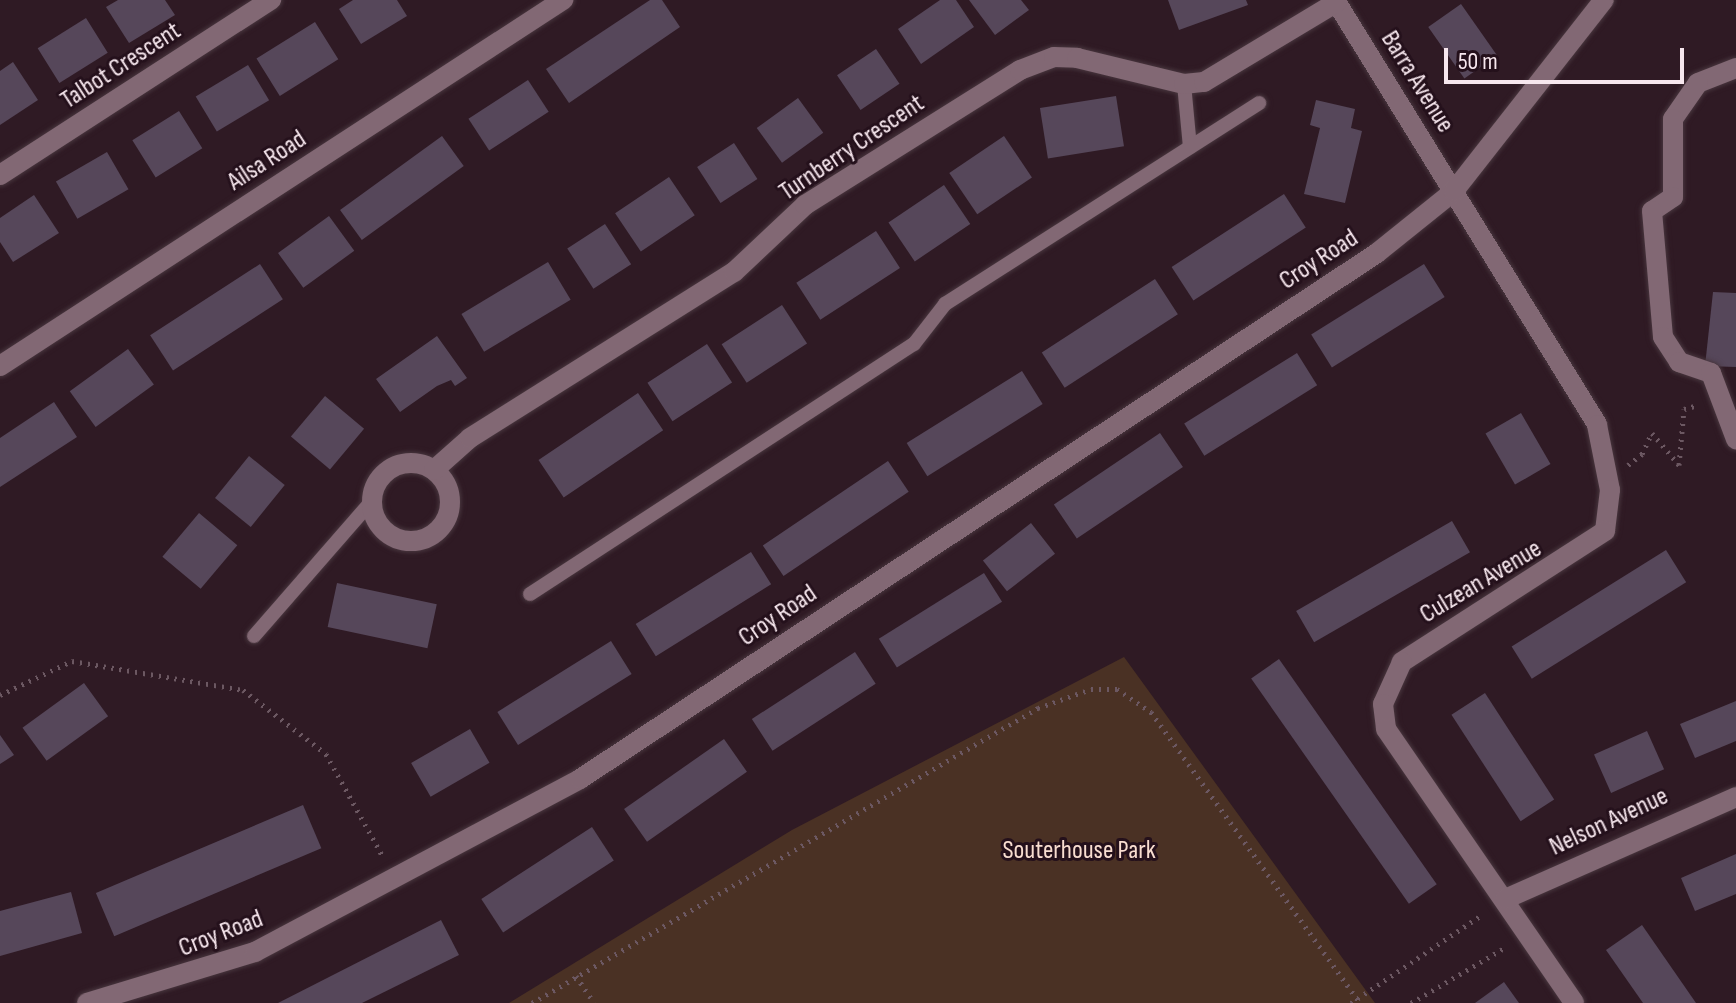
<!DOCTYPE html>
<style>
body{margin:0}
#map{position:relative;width:1736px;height:1003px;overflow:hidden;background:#2f1a24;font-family:"Sofia Sans Condensed",sans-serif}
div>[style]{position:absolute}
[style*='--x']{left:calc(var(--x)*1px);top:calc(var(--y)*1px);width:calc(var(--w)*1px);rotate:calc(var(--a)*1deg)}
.green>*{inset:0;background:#4a3124}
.building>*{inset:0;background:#56475a;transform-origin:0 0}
.path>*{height:5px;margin-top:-2.5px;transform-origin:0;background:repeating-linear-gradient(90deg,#6c5862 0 2px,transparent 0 8px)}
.roads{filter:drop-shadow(0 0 2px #48363e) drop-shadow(0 0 2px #48363e)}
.lane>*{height:14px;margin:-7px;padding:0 7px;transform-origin:7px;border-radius:7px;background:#826874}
.street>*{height:20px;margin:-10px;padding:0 10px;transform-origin:10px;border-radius:10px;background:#826874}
.street>.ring{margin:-10px;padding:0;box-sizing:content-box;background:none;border:20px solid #826874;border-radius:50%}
span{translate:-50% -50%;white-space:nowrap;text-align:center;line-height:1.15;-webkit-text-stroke:6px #24101b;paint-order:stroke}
.street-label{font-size:26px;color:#f7e7ee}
.park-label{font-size:26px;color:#f8ddd0}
.scale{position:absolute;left:1444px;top:48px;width:240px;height:36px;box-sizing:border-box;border:4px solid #f7e7ee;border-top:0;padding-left:10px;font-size:24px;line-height:28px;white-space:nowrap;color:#f7e7ee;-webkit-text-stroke:6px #24101b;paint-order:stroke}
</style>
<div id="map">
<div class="green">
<i style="clip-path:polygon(1124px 657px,1375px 1003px,509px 1003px,792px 830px)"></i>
</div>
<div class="building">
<i style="clip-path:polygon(118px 0,165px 0,175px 15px,129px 43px,106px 7px)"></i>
<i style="clip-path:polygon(353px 0,397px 0,407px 16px,361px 44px,339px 9px)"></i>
<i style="clip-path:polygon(650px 0,662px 0,680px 27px,569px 103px,546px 69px)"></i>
<i style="clip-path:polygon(940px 0,956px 0,974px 27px,921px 64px,898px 29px)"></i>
<i style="clip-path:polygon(969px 0,1021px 0,1029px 10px,995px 35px)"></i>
<i style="clip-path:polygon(1168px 0,1246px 0,1248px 5px,1179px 30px)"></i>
<i style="left:1461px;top:4px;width:63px;height:40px;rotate:55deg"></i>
<i style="left:86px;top:18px;width:41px;height:57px;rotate:58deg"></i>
<i style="left:315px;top:22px;width:44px;height:69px;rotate:58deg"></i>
<i style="left:876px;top:49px;width:42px;height:47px;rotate:56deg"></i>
<i style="clip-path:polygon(13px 62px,38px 100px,0 125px,0 71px)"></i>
<i style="left:248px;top:65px;width:41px;height:61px;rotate:59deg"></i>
<i style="left:528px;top:80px;width:38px;height:71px;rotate:57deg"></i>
<i style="left:1116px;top:96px;width:51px;height:77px;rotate:81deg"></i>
<i style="left:798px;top:98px;width:43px;height:51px;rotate:54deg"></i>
<i style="clip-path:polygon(1316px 100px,1355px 109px,1351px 128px,1362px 131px,1345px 203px,1304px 194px,1320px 128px,1310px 125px)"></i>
<i style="left:179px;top:111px;width:44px;height:55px;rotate:58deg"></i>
<i style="left:442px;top:136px;width:37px;height:126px;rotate:54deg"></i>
<i style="left:1004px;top:136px;width:50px;height:66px;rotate:56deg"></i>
<i style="left:734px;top:143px;width:43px;height:44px;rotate:57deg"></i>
<i style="left:107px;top:152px;width:43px;height:59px;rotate:60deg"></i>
<i style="left:669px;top:177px;width:46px;height:65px;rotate:56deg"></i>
<i style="left:944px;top:185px;width:47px;height:67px;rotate:56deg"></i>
<i style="left:1284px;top:194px;width:40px;height:134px;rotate:57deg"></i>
<i style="clip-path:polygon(34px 195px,59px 233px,13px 262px,0 242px,0 218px)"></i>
<i style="left:329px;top:216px;width:43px;height:63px;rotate:54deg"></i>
<i style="left:605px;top:224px;width:48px;height:45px;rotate:57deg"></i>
<i style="left:876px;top:231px;width:44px;height:95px;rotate:57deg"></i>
<i style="left:548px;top:262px;width:44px;height:101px;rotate:59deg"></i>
<i style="left:260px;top:264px;width:42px;height:131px;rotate:57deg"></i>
<i style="left:1424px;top:264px;width:39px;height:133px;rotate:58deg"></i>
<i style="left:1155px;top:279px;width:42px;height:135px;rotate:57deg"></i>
<i style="clip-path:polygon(1713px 292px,1736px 293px,1736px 367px,1705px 366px)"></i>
<i style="left:782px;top:305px;width:46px;height:72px;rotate:57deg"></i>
<i style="clip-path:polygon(437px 336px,467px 378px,455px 386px,451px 380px,437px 386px,400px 412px,376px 379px)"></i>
<i style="left:707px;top:344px;width:46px;height:71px;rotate:57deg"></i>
<i style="left:128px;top:349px;width:44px;height:72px;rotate:54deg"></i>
<i style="left:1297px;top:353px;width:38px;height:133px;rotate:58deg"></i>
<i style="left:1022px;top:371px;width:39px;height:136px;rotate:58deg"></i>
<i style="left:638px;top:393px;width:45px;height:120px;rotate:56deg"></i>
<i style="left:325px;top:396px;width:51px;height:53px;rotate:40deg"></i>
<i style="clip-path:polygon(54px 402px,77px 437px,0 487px,0 438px)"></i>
<i style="left:1521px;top:413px;width:59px;height:41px;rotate:60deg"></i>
<i style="left:1160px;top:433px;width:41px;height:128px;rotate:56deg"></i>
<i style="left:249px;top:456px;width:46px;height:54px;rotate:39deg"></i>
<i style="left:888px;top:461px;width:37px;height:151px;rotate:56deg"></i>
<i style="left:199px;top:513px;width:50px;height:57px;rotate:40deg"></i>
<i style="left:1452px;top:521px;width:36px;height:180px;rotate:60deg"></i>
<i style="left:1031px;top:523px;width:39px;height:61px;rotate:52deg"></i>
<i style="left:1666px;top:550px;width:38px;height:182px;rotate:58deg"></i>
<i style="left:751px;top:552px;width:38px;height:136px;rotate:58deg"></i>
<i style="left:984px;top:573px;width:34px;height:124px;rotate:58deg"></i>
<i style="left:337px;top:583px;width:102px;height:45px;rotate:12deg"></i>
<i style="left:611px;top:641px;width:39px;height:134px;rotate:58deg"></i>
<i style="left:855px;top:652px;width:38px;height:123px;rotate:57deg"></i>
<i style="left:1279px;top:659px;width:275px;height:34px;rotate:55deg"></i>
<i style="left:84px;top:683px;width:41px;height:76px;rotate:54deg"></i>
<i style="left:1485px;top:693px;width:127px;height:40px;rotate:57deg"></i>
<i style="clip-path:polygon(1736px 701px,1736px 741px,1695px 758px,1680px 724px)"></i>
<i style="left:470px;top:729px;width:39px;height:68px;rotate:60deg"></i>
<i style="left:1647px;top:731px;width:42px;height:58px;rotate:66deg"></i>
<i style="clip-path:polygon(0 735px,14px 755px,0 764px)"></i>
<i style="left:724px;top:739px;width:40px;height:122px;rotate:55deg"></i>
<i style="left:303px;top:805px;width:47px;height:225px;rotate:67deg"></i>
<i style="left:592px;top:827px;width:40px;height:132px;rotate:57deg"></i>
<i style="clip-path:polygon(1736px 854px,1736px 894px,1695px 911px,1681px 878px)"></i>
<i style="clip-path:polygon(71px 892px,82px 933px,0 956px,0 911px)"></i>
<i style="clip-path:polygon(441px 920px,459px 955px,362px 1003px,278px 1003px)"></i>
<i style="clip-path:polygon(1642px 925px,1696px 1003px,1643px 1003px,1606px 950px)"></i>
<i style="clip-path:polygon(1504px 982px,1519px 1003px,1475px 1003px)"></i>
</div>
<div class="path">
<i style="--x:1628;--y:465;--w:18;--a:-38"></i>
<i style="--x:1642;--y:454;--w:23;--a:-65"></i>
<i style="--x:1652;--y:433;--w:42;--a:49.8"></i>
<i style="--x:1679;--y:465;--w:56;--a:-84.9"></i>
<i style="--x:1684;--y:409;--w:15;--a:-16"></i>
<i style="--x:0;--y:695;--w:80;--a:-25.3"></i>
<i style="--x:72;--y:661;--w:173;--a:9.6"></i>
<i style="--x:243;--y:690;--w:105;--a:37.6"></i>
<i style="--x:326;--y:754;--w:118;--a:61"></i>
<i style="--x:576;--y:976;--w:32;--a:56"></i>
<i style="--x:532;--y:1003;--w:586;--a:-30.24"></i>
<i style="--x:1038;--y:708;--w:56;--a:-19.7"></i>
<i style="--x:1091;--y:689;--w:26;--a:0"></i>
<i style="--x:1117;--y:689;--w:41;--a:34.1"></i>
<i style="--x:1151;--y:712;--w:358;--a:54.3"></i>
<i style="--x:1351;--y:1003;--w:159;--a:-34"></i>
<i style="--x:1411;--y:1003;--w:110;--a:-30.5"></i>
</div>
<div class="roads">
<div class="lane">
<i style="--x:1184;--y:84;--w:63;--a:84.6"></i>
<i style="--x:530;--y:594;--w:458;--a:-33.1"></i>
<i style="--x:914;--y:344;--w:51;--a:-52.2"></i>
<i style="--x:945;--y:304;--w:373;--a:-32.6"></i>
<i style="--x:254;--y:636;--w:178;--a:-48.9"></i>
</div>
<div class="street">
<i style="--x:1335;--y:0;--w:499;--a:58.3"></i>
<i style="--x:1597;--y:425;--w:66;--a:78.7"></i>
<i style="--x:1610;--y:490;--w:41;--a:97"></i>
<i style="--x:1605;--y:531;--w:242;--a:147.2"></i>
<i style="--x:1402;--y:662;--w:46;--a:114.3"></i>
<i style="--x:1383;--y:704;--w:25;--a:83"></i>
<i style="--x:1386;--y:729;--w:332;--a:55.5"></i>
<i style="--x:1736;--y:68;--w:41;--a:158.5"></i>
<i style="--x:1698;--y:83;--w:44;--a:124.8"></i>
<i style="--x:1673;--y:119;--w:78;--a:90"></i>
<i style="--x:1673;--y:197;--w:25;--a:146"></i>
<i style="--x:1652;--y:211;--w:126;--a:85"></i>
<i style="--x:1663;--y:337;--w:30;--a:57"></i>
<i style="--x:1679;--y:362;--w:34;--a:19"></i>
<i style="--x:1711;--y:373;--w:71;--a:69.3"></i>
<i style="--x:0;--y:175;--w:323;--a:-32.9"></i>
<i style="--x:0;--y:366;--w:672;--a:-33.03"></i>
<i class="ring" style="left:372px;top:463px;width:58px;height:58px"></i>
<i style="--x:434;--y:470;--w:48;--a:-41.6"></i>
<i style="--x:470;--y:438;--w:312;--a:-32.2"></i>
<i style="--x:734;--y:272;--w:98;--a:-43.3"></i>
<i style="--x:805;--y:205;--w:254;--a:-32.1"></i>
<i style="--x:1020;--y:70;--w:36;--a:-21"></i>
<i style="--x:1054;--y:57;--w:23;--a:2"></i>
<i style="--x:1077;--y:58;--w:110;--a:13.7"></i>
<i style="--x:1184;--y:84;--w:20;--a:-6"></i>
<i style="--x:1204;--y:82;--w:155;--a:-31"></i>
<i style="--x:1505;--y:899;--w:253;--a:-23.8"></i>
<i style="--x:87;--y:1003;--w:176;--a:-16.9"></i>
<i style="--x:255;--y:952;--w:368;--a:-28"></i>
<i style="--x:580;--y:779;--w:955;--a:-33.42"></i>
<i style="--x:1377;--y:253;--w:99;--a:-38.8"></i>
<i style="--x:1454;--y:191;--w:243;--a:-51.9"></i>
</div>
</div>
<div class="street-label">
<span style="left:121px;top:66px;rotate:-33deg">Talbot Crescent</span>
<span style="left:1417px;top:82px;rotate:58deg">Barra Avenue</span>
<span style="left:852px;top:148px;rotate:-34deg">Turnberry Crescent</span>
<span style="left:267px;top:161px;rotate:-33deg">Ailsa Road</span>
<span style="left:1319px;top:260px;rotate:-33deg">Croy Road</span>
<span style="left:1481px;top:582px;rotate:-31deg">Culzean Avenue</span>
<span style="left:778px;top:616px;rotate:-34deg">Croy Road</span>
<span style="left:1609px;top:822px;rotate:-25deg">Nelson Avenue</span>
<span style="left:221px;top:934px;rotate:-21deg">Croy Road</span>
</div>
<div class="park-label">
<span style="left:1079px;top:851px">Souterhouse Park</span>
</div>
<div class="scale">50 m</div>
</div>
